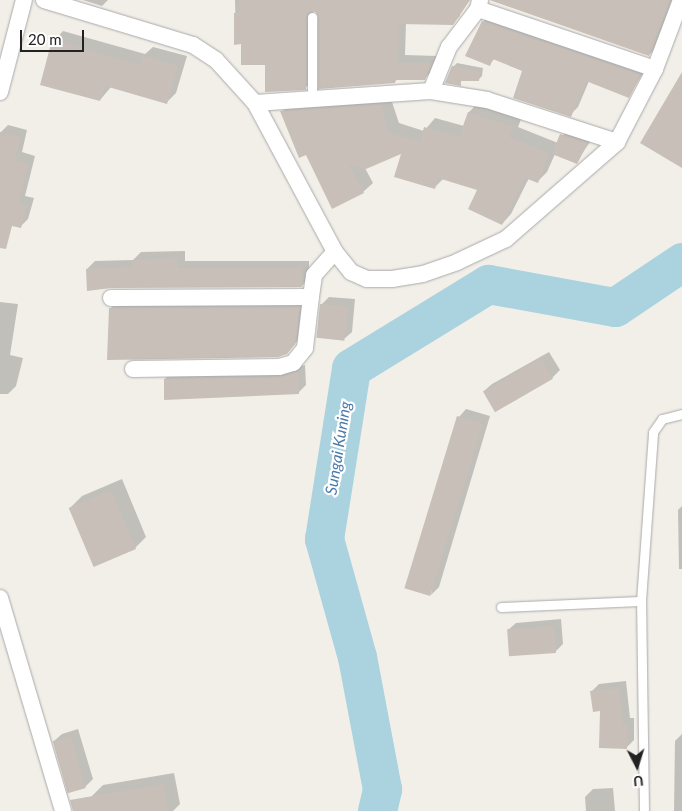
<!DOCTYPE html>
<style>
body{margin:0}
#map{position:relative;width:682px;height:811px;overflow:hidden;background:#f2efe9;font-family:Lato,sans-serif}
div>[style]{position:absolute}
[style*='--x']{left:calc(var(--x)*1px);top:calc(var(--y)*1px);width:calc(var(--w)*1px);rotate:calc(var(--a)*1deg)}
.shadow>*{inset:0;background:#0003}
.river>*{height:39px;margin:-19.5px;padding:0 19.5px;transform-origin:19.5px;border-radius:19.5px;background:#aad3df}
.building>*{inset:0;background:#c7bfb8;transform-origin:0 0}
.roads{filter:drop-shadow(0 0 1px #a9a9a9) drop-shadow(0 0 1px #a9a9a9)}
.service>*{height:9px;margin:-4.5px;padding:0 4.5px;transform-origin:4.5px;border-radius:4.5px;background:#fff}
.minor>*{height:16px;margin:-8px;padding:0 8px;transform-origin:8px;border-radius:8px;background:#fff}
span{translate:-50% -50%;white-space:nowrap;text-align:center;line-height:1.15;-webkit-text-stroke:4.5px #fff;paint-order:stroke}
.water-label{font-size:16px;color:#4a7aab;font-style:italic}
.north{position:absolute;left:612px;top:741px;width:50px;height:50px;-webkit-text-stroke:4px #fff;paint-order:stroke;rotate:175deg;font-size:14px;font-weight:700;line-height:20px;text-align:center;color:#222}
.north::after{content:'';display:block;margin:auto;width:18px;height:22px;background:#222;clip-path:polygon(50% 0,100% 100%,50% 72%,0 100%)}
.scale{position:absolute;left:20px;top:30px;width:64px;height:22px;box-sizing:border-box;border:2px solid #222;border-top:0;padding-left:6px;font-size:15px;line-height:18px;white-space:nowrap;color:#222;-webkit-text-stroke:4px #fff;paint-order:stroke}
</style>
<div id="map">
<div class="shadow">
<i style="clip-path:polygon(83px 0,108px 0,102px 6px)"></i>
<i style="clip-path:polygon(235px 0,460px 0,460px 16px,452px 24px,406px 23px,405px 55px,438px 56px,432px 71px,424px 79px,398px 78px,395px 82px,313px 10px,313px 81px,305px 88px,266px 64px,242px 43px,236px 43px)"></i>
<i style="clip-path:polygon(490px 0,675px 0,657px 47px,649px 55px)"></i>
<i style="clip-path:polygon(490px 14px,647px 67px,628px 97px,589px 81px,578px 107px,570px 115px,523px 70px,495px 58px,489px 65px,483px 22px)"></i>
<i style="clip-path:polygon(63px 31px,145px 54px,153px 47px,187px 56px,176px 93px,167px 102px,111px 87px,100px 100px,54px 41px)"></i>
<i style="clip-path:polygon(457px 63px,483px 68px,482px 76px,478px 80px,453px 67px)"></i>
<i style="clip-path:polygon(390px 96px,399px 123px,424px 131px,435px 118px,464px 126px,469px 112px,478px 103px,522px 117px,518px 127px,558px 143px,569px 127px,595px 135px,576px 162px,555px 154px,547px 172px,538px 181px,529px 178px,511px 214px,502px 224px,479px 189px,444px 178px,434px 188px,403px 152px,365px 168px,373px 183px,363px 192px,306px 154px,282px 112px,291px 102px)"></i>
<i style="clip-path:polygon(8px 125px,27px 130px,22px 152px,35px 156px,25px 196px,34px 198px,28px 219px,20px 227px,5px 223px,0 236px,0 133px)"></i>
<i style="clip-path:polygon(185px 251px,185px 261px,309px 261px,309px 278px,302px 286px,87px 269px,95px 261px,133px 260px,141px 252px)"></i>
<i style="clip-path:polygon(329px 297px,355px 299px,352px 332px,344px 339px,321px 305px)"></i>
<i style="clip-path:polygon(305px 301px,301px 337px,287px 353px,111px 308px,117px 302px)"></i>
<i style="clip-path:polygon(0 302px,18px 304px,10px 355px,23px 358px,16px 386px,8px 394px,0 394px)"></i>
<i style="clip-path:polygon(549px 352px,560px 370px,552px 378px,484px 391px,492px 384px)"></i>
<i style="clip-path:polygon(305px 365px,306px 385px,298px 393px,165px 379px,172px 371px,288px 370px)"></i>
<i style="clip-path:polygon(466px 409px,490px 416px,439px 587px,431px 595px,459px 417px)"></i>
<i style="clip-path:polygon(122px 479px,146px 537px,135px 548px,70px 508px,82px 496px)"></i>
<i style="clip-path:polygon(682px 506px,682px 569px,679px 569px,678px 510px)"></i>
<i style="clip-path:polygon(561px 619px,563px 644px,555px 652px,508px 630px,516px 623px)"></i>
<i style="clip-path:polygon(626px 681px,630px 718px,634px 718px,634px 740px,626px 748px,592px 691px,599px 684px)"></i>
<i style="clip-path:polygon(78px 729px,93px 779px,85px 787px,54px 741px,62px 734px)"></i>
<i style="clip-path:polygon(682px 734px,682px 811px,674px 811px,675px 741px)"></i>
<i style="clip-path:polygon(174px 773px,180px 804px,173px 811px,93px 811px,91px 797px,103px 785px)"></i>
<i style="clip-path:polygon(613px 788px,615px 811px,586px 811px,585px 797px,593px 789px)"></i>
</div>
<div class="river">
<i style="--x:377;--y:811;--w:23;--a:-77"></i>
<i style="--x:382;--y:789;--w:134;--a:-100.7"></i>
<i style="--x:357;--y:657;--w:123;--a:-105.6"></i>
<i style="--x:324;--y:539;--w:173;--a:-81"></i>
<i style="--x:351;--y:368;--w:161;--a:-31.5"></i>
<i style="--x:488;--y:284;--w:129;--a:10.3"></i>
<i style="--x:615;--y:307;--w:81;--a:-33.9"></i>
</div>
<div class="building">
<i style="clip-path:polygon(239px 0,470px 0,453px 25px,399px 24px,398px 63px,432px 63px,425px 80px,395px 80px,395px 83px,318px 89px,318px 17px,316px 12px,309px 11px,306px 17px,306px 90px,265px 92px,265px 65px,241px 65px,241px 44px,234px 45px,234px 13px,239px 13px)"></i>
<i style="clip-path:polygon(490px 0,670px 0,649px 56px)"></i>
<i style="clip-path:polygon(482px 21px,641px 75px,629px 98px,586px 81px,571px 117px,513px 98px,522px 71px,493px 59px,490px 66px,465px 56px)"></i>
<i style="clip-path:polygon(52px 40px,140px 65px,142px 55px,178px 66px,167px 104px,105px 86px,100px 101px,40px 85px)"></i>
<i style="clip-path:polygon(452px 66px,480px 71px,479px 81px,461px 81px,461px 86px,445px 83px)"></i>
<i style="clip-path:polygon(682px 72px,682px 168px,640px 143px)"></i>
<i style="clip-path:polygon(380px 104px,389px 132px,420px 142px,424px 127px,459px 137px,468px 112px,513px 127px,509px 137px,550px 153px,538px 183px,525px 178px,502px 225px,468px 209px,477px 190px,438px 178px,435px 189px,394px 177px,401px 154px,366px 169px,349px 164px,364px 193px,332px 209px,306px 155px,299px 158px,280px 111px)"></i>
<i style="clip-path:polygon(0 132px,21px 137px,15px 160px,29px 164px,18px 203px,27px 206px,21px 228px,12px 226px,6px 249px,0 248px)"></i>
<i style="clip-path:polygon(560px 134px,588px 143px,577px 164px,552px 154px)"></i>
<i style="clip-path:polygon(177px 258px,178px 268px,302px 268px,302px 287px,111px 288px,87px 291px,86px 269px,132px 267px,132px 260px)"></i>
<i style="left:320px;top:304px;width:28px;height:34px;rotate:6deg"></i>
<i style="clip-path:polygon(300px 307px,295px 344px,287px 354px,278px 357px,107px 360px,109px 308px)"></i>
<i style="left:541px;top:358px;width:24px;height:67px;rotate:60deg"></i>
<i style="clip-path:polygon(298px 371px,299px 394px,164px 400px,164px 379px,279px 377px)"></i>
<i style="left:457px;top:416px;width:27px;height:180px;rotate:17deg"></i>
<i style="left:111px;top:490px;width:64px;height:46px;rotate:67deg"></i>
<i style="left:554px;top:626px;width:27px;height:47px;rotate:86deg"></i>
<i style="clip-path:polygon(619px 688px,623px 725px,627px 725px,627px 749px,599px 748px,600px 711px,593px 712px,590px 691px)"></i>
<i style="left:71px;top:736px;width:54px;height:19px;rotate:74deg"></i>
<i style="clip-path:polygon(163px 784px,168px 811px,73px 811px,70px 800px)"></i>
</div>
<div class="roads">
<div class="service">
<i style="--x:312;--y:17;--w:82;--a:90"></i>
<i style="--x:501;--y:607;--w:140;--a:-2.5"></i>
<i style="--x:644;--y:811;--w:210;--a:-90.8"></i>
<i style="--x:641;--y:601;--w:169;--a:-85.9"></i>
<i style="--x:653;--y:432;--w:16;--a:-55"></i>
<i style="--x:662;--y:419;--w:21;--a:-14"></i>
</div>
<div class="minor">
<i style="--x:44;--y:0;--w:156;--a:16.8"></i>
<i style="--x:193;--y:45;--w:27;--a:33"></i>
<i style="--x:216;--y:60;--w:58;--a:47.8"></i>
<i style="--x:478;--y:9;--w:187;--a:18.7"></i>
<i style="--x:431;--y:91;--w:48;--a:-67.8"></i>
<i style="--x:449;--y:47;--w:48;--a:-52.7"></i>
<i style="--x:478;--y:9;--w:9;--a:-77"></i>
<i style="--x:0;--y:92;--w:95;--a:-75.4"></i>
<i style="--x:335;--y:252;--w:26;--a:51"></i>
<i style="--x:351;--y:272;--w:17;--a:24"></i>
<i style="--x:367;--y:279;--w:25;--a:0"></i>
<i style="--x:392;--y:279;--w:31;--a:-9"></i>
<i style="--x:423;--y:274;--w:36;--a:-19"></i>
<i style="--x:457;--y:262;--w:54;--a:-25.1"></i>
<i style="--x:506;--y:239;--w:147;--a:-41.1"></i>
<i style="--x:111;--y:298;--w:200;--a:-0.3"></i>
<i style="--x:311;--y:297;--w:22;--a:-82"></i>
<i style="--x:314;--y:275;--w:31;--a:-48"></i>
<i style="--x:335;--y:252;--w:169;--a:-118.2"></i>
<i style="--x:255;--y:103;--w:176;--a:-3.9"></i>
<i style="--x:431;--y:91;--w:57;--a:9.1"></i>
<i style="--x:487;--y:100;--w:137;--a:17.9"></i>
<i style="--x:617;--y:142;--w:82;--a:-62.5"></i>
<i style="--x:655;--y:69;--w:74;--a:-69.4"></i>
<i style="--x:133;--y:369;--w:146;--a:-0.8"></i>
<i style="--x:279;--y:367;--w:15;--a:-16"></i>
<i style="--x:293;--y:363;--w:19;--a:-51"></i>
<i style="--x:305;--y:348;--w:51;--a:-83.3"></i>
<i style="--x:0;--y:598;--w:222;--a:73.5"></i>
</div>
</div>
<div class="water-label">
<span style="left:338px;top:448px;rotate:-81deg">Sungai Kuning</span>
</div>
<div class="north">U</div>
<div class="scale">20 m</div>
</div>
